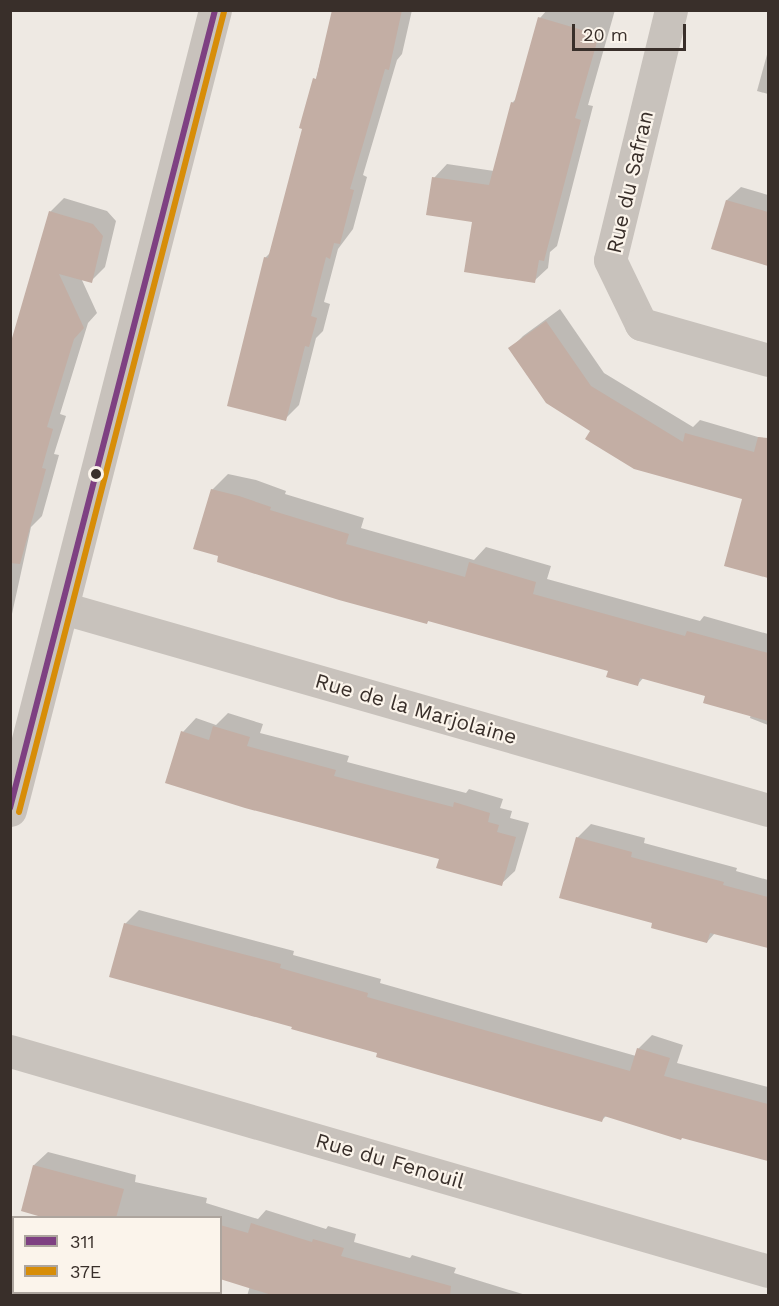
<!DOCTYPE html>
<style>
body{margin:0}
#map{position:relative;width:779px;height:1306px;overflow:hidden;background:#eee9e3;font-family:"Work Sans",sans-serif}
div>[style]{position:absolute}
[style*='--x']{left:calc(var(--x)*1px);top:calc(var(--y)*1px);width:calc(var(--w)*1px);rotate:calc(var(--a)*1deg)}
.shadow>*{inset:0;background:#0003}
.building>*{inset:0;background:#c3aea4}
.street>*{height:33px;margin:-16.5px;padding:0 16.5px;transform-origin:16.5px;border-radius:16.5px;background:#c8c2bc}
.bus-1>*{height:6px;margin:-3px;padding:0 3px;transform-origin:3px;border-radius:3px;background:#7e4082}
.bus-2>*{height:6px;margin:-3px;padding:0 3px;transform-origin:3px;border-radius:3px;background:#d78d08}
.dots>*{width:16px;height:16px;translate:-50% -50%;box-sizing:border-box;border:3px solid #fbf4eb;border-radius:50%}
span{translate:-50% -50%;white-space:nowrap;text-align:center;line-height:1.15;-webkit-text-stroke:4.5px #fbf4eb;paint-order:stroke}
.street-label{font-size:21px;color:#392f2a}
.frame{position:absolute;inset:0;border:12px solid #392f2a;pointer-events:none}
.legend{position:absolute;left:12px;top:1216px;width:210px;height:78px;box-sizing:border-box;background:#fbf4eb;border:2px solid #ada59e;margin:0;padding:8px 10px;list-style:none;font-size:18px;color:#392f2a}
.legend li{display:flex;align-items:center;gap:12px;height:30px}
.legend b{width:30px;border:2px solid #ada59e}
.scale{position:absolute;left:572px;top:24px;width:114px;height:27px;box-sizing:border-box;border:3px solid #392f2a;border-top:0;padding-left:8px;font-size:18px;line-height:21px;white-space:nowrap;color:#392f2a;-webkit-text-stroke:4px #fbf4eb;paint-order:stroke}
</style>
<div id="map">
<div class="shadow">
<i style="clip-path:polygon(334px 10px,412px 10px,402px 54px,397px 60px,363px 175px,367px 177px,353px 229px,338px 249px,324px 302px,330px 304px,323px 331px,316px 338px,299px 405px,285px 419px,265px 258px,271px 252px)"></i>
<i style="clip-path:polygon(547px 10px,615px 10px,588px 105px,593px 106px,557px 246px,550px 252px,548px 268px,534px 281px,434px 178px,447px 164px,494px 171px,512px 103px,517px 98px,540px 18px)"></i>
<i style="clip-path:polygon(768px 51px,768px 94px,757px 91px)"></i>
<i style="clip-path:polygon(741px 187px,768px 195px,768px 265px,713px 248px,727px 200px)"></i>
<i style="clip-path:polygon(64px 198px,107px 211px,116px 221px,105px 267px,91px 281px,81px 278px,97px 313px,88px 323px,60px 414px,66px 416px,54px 454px,59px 455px,42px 516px,31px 527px,10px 623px,10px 354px,50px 212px)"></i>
<i style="clip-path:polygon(560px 309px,604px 373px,693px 427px,700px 420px,768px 440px,768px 572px,765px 576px,744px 498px,592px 430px,510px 349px,523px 336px)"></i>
<i style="clip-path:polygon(228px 474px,256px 480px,286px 491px,285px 494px,364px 518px,361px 528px,474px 560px,486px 547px,551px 566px,547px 579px,700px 621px,704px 616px,768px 634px,768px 725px,750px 718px,751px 714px,707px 695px,644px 677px,638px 684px,610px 670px,430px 619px,427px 622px,212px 490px)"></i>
<i style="clip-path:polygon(228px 713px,263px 724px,260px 733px,349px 756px,347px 762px,466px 793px,469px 789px,503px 799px,500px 808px,512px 811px,510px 818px,529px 823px,515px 871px,501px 884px,183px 732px,196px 718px,216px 725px)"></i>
<i style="clip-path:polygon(591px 824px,645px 838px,644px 843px,737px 868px,736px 871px,768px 880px,768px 947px,715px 933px,707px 942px,654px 922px,577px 838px)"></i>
<i style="clip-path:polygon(139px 910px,294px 951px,293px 955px,381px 979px,380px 983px,636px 1056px,638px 1049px,652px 1035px,683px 1045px,677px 1063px,768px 1087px,768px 1160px,606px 1116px,602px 1120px,294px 1026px,125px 924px)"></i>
<i style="clip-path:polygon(48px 1152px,136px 1175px,135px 1182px,207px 1198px,206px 1203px,258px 1219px,266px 1210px,326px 1229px,328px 1226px,356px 1234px,354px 1242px,410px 1258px,412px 1255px,456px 1268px,454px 1273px,529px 1296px,247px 1296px,250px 1286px,220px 1277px,220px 1218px,51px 1218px,22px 1210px,34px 1165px)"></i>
</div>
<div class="building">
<i style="clip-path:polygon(332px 10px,402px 10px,389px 70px,385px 69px,350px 189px,354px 190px,340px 244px,334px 243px,330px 259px,326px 257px,311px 316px,317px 318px,309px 347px,305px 346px,286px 421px,227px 406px,264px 257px,268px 258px,302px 129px,299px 128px,313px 78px,316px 79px)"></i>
<i style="clip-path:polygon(538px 17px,599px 35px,575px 118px,581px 120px,544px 261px,539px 260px,535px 283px,464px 272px,472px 222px,426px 215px,432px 177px,489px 185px,511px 102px,514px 103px)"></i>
<i style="clip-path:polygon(726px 200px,768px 212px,768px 266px,711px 249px)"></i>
<i style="clip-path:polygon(49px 211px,93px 224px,103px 236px,92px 283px,59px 274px,84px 328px,74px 339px,47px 427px,53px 429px,42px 468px,46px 469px,20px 564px,10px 563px,10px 345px)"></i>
<i style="clip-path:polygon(546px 321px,591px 386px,683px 442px,685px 433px,754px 452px,758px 437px,768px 438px,768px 578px,724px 566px,742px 499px,634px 469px,585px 439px,590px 431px,546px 403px,508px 348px)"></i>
<i style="clip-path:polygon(211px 489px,239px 496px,271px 507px,270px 510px,349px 534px,346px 544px,465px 577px,469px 562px,536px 582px,533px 594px,685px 636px,687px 631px,768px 653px,768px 721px,703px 703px,705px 696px,640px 678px,638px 686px,606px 677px,608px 671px,428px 621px,427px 624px,339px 600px,217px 562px,218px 556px,193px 549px)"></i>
<i style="clip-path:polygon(213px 726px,250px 737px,247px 746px,336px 770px,334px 776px,453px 807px,454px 802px,490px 813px,488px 822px,499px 825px,497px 832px,516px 837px,502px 886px,436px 868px,439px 859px,245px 808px,165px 783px,181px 731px,209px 740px)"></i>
<i style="clip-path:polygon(576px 837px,632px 852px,631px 857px,724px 882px,723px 885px,768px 897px,768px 948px,710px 933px,707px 943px,651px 928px,652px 923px,559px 898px)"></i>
<i style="clip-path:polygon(124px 923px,281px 964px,280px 968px,368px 993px,367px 997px,630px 1071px,637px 1048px,670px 1058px,664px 1076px,768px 1104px,768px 1161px,682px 1138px,681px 1140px,604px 1116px,602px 1122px,545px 1106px,376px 1057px,377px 1053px,291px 1029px,292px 1027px,109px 977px)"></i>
<i style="clip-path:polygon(33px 1165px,124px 1189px,116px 1218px,45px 1218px,21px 1211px)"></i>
<i style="clip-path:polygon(251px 1223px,312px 1242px,313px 1239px,344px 1248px,341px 1256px,451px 1286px,450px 1296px,275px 1296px,220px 1279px,220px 1225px,248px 1233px)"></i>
</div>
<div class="street">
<i style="--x:671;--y:10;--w:257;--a:103.7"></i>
<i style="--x:610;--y:260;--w:71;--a:64.2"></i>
<i style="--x:641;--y:324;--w:132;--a:15.8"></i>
<i style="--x:63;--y:608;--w:733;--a:15.99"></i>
<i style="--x:10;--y:810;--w:826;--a:-75.63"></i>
<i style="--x:10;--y:1051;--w:789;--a:16.18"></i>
</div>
<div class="bus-1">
<i style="--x:10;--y:808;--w:824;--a:-75.59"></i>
</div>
<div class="bus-2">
<i style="--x:19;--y:812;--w:826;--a:-75.63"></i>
</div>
<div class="dots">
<i style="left:96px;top:474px;background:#392f2a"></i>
</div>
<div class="street-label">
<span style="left:630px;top:182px;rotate:-77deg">Rue du Safran</span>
<span style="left:416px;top:709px;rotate:16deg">Rue de la Marjolaine</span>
<span style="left:390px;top:1161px;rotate:16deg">Rue du Fenouil</span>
</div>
<div class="frame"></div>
<ul class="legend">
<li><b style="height:8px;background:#7e4082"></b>311</li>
<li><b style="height:8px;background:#d78d08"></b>37E</li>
</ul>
<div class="scale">20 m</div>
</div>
